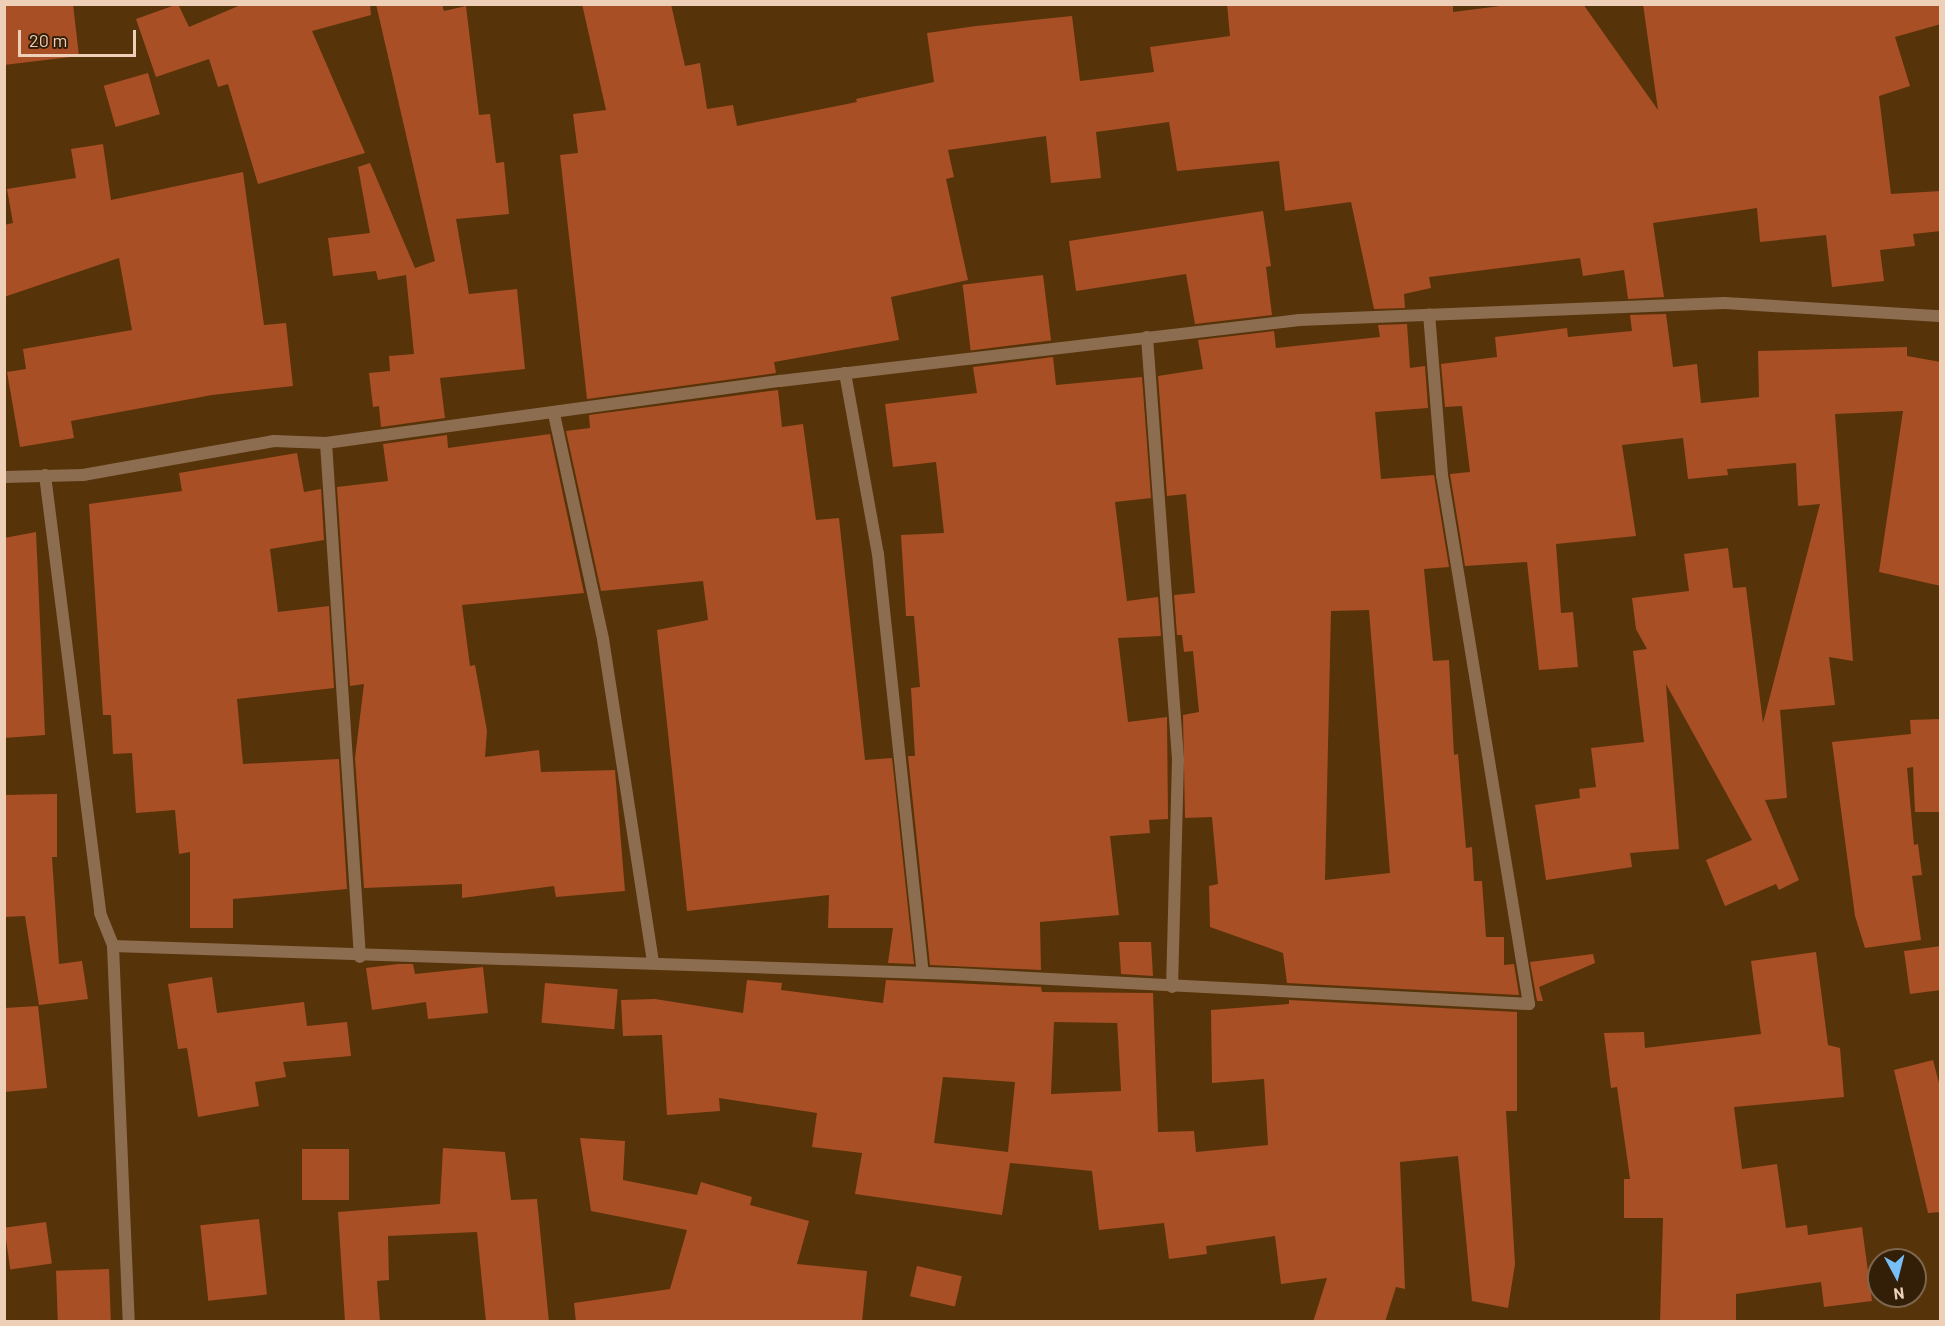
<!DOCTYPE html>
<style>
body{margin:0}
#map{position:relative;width:1945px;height:1326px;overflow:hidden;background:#573309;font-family:Barlow,sans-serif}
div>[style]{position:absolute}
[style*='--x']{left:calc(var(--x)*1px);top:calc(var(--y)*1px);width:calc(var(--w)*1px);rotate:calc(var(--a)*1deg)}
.building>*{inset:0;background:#a94f25;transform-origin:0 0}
.minor>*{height:12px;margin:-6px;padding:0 6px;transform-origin:6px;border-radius:6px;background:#8d6d50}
span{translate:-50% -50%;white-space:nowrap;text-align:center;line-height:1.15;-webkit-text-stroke:6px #331e08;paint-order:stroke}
.frame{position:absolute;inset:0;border:6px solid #edd0b7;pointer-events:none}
.north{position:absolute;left:1867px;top:1248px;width:60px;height:60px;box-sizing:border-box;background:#331e08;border:2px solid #7d654e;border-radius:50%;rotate:173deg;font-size:16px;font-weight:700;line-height:24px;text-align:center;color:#edd0b7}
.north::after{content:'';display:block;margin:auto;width:21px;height:27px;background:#78bff7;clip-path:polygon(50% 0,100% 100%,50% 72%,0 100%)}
.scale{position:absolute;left:18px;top:30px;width:118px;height:27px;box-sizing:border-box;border:3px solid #edd0b7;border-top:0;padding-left:8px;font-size:18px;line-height:21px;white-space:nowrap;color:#edd0b7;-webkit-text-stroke:4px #331e08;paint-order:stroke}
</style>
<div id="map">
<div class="building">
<i style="clip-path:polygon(4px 4px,73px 4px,79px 56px,4px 65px)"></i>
<i style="clip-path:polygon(178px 4px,189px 27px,243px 4px,370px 4px,371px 15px,312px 31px,365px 153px,258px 184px,228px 84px,218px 87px,209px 59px,156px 77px,136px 19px)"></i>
<i style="clip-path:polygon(376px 4px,442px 4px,444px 11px,466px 6px,479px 115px,490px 114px,496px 163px,504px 162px,509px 214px,456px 219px,469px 294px,517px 289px,525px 369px,440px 378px,445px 418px,381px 427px,379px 406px,373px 407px,369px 373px,390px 371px,389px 356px,414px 354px,406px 275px,378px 280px,376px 271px,333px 276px,328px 238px,370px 233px,358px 167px,370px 163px,415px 268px,435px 261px)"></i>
<i style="clip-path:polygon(582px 4px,671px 4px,685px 66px,700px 63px,707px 109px,733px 105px,737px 126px,857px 102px,856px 99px,934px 82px,927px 33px,976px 26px,1072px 16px,1080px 81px,1154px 72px,1150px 47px,1230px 36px,1227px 4px,1453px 4px,1453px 12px,1516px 4px,1583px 4px,1658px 110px,1643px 4px,1941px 4px,1941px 24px,1895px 37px,1910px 86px,1879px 96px,1891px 194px,1941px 191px,1941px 231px,1913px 234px,1915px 246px,1880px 250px,1884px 281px,1832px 287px,1826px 235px,1760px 242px,1757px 208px,1653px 223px,1664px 297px,1628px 299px,1624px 270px,1583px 276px,1580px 258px,1429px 277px,1431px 288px,1404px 294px,1405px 308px,1374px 309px,1351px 202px,1285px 211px,1279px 161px,1177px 171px,1169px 122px,1096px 132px,1101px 178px,1051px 183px,1046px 136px,948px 150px,954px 177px,946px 179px,968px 280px,891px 297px,899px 340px,774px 362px,776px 373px,587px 399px,560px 155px,578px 153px,573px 114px,606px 110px)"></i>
<i style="left:148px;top:73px;width:43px;height:46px;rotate:74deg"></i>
<i style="clip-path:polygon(103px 144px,111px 200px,243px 172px,264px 325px,286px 323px,293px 386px,212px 395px,71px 421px,74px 438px,20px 447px,7px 372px,26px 369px,23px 349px,132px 330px,119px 258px,4px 297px,4px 225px,13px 223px,7px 189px,76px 178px,71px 149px)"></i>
<i style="clip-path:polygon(1263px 211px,1271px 266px,1266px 267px,1272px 315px,1195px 324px,1186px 274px,1076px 291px,1069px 241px)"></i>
<i style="left:1043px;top:275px;width:66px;height:81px;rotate:83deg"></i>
<i style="clip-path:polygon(1666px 314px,1673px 367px,1697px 364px,1701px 403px,1759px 397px,1758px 351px,1907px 347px,1907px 356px,1941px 362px,1941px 586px,1879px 572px,1903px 411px,1835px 414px,1853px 661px,1829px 657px,1835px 705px,1780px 710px,1787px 798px,1765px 800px,1799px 880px,1779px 890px,1776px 884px,1725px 906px,1706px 860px,1752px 840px,1666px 684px,1679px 849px,1630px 853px,1632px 867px,1546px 880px,1535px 805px,1580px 798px,1579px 789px,1596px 787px,1591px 748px,1644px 742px,1633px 651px,1647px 649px,1636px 629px,1632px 598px,1689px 591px,1684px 554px,1728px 548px,1733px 588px,1746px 587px,1763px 723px,1820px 504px,1798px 506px,1796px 463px,1727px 469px,1728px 475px,1688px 479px,1683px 438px,1622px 445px,1636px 536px,1556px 544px,1561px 613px,1573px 612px,1578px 667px,1539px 670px,1527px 562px,1465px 566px,1450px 474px,1470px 472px,1462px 406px,1445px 407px,1441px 364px,1497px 357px,1495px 337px,1567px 328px,1568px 337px,1632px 331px,1630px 315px)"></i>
<i style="clip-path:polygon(evenodd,1407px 324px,1410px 368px,1425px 366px,1428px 408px,1375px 412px,1381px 479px,1434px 475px,1449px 567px,1424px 569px,1433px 661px,1449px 660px,1454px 755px,1458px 754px,1466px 848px,1472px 847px,1474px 881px,1482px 881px,1486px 937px,1504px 937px,1504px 965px,1514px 964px,1519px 995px,1287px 983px,1283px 953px,1210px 927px,1209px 886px,1218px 884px,1212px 817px,1185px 818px,1183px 715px,1199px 712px,1193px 651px,1184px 652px,1182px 635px,1177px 635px,1174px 595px,1195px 593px,1186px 494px,1167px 496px,1158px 376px,1203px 369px,1198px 340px,1274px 331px,1276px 348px,1380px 337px,1378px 325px,1407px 324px,1369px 610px,1390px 873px,1325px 880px,1331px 611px,1369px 610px)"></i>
<i style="clip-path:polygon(1053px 357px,1056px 385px,1142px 377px,1151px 498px,1115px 502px,1127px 601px,1158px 597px,1161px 636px,1118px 638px,1128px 722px,1167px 717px,1168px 819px,1149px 820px,1150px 833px,1110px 836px,1119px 915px,1040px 922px,1041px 970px,930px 965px,908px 756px,915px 756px,911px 688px,920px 687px,914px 616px,906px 616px,901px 535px,944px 533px,936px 462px,893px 467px,885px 404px,977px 393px,973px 367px)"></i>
<i style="clip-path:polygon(778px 390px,782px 427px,803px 424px,816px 520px,839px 518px,865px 760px,892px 758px,914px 964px,888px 963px,893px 928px,828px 928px,829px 895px,687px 911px,657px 630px,708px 620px,703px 581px,601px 591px,566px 431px,590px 428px,589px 415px)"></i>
<i style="clip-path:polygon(550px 434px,584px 593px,462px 605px,470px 666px,475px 665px,487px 731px,485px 757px,539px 750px,541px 772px,615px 770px,625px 891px,556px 897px,554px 886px,462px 898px,462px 884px,364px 888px,355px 758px,364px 684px,350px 686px,337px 487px,388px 481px,383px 444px,447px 435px,448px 448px)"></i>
<i style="clip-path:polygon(297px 453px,304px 492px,321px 489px,324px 540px,270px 549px,278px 612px,329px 606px,334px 688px,237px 699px,243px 764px,339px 759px,347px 889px,233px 899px,233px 928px,190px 928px,190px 852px,179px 854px,175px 810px,136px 813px,132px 753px,113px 754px,111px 715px,103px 715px,89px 504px,182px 491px,179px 473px)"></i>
<i style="clip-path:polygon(36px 532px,45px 735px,4px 738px,4px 538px)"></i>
<i style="clip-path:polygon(1941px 719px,1941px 812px,1915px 812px,1913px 767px,1907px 768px,1914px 845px,1918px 844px,1922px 875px,1912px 876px,1921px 940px,1865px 948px,1855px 916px,1832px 742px,1911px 734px,1910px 720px)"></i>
<i style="clip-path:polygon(57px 794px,57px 857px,52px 857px,59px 964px,82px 961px,88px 999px,39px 1005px,25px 916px,4px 917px,4px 795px)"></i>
<i style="clip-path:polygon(1119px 942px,1151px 942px,1153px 976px,1121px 974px)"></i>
<i style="clip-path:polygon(1941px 946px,1941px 990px,1910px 994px,1904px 951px)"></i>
<i style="clip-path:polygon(1816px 952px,1828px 1045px,1840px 1048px,1844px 1097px,1734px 1107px,1742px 1169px,1777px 1164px,1786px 1228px,1807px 1225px,1808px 1235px,1862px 1227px,1872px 1301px,1824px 1307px,1821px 1282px,1736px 1294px,1736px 1322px,1660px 1322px,1663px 1218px,1624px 1218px,1624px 1179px,1630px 1179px,1617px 1087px,1611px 1088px,1604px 1033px,1644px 1032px,1645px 1048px,1761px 1034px,1751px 961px)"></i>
<i style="clip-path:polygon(1593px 954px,1595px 963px,1539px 987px,1543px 1001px,1537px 1001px,1530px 962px)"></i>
<i style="clip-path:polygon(398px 964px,413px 964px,415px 974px,483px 967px,488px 1013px,428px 1019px,426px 1002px,372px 1010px,366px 968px)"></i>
<i style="clip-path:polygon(212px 977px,217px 1013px,304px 1002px,307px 1026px,347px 1022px,351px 1056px,283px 1062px,286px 1077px,255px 1082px,259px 1106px,198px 1117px,187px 1048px,178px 1049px,168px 984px)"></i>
<i style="clip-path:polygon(evenodd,747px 980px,782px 983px,781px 990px,883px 1003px,886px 980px,1041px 987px,1042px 992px,1153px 993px,1158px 1132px,1194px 1131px,1196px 1152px,1268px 1145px,1264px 1079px,1212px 1083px,1211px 1010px,1289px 1004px,1289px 1000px,1517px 1012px,1517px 1111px,1506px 1111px,1515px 1264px,1508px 1308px,1472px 1301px,1458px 1156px,1400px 1162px,1405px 1289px,1396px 1287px,1385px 1322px,1313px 1322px,1327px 1278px,1281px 1284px,1275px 1236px,1206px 1246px,1207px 1254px,1169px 1259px,1164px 1223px,1099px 1230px,1092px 1171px,1010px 1163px,1002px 1215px,855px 1194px,862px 1153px,812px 1147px,817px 1113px,719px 1098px,720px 1111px,667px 1115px,662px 1035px,623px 1036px,621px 1000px,655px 999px,743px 1013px,747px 980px,1117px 1019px,1121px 1091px,1051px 1094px,1054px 1022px,1117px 1023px,1117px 1019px,747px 980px,943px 1077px,1015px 1082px,1008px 1152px,934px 1143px,943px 1077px)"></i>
<i style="left:545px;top:983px;width:73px;height:40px;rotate:5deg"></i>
<i style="clip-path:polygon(38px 1006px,47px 1088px,4px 1092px,4px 1008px)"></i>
<i style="clip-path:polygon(1933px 1060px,1941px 1091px,1941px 1212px,1928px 1213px,1894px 1070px)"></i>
<i style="clip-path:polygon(580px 1138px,625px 1141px,623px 1180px,697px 1195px,701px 1182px,752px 1197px,750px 1205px,809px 1221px,797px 1264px,867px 1271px,862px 1322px,576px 1322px,574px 1303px,670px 1289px,687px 1230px,591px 1211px)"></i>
<i style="clip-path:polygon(443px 1148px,505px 1152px,511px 1200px,537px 1199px,549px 1322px,486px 1322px,477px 1232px,388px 1236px,389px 1280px,377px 1281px,380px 1322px,345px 1322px,338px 1212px,440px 1204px)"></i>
<i style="left:349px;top:1149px;width:51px;height:47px;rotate:90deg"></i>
<i style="left:259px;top:1219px;width:76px;height:59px;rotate:84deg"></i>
<i style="left:46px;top:1222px;width:42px;height:42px;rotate:82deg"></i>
<i style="left:917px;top:1266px;width:46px;height:31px;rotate:13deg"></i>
<i style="left:109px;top:1269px;width:53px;height:53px;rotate:88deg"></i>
</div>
<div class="minor">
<i style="--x:1147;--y:337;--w:424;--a:85.8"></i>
<i style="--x:1178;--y:760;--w:227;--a:91.5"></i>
<i style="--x:845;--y:373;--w:184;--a:79.7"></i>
<i style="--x:878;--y:554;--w:421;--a:83.9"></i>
<i style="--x:554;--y:414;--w:230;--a:77.7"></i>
<i style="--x:603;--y:639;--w:327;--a:81.2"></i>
<i style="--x:326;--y:443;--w:515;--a:86.22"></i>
<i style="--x:45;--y:475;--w:441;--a:82.8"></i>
<i style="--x:100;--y:913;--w:35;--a:68"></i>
<i style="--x:113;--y:946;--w:843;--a:1.9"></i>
<i style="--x:956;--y:974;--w:574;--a:3"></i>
<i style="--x:1529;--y:1004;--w:536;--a:-99.34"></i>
<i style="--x:1442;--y:475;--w:161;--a:-94.6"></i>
<i style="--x:4;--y:477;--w:79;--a:-1.5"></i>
<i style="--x:83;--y:475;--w:194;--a:-10.1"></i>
<i style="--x:274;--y:441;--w:52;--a:2.2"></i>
<i style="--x:326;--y:443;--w:458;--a:-7.8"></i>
<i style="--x:780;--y:381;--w:523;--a:-6.7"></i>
<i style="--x:1299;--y:320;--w:426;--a:-2.3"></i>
<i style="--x:1725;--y:303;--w:215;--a:3.5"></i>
<i style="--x:113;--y:946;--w:376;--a:87.6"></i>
</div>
<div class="frame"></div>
<div class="north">N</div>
<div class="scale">20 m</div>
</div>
